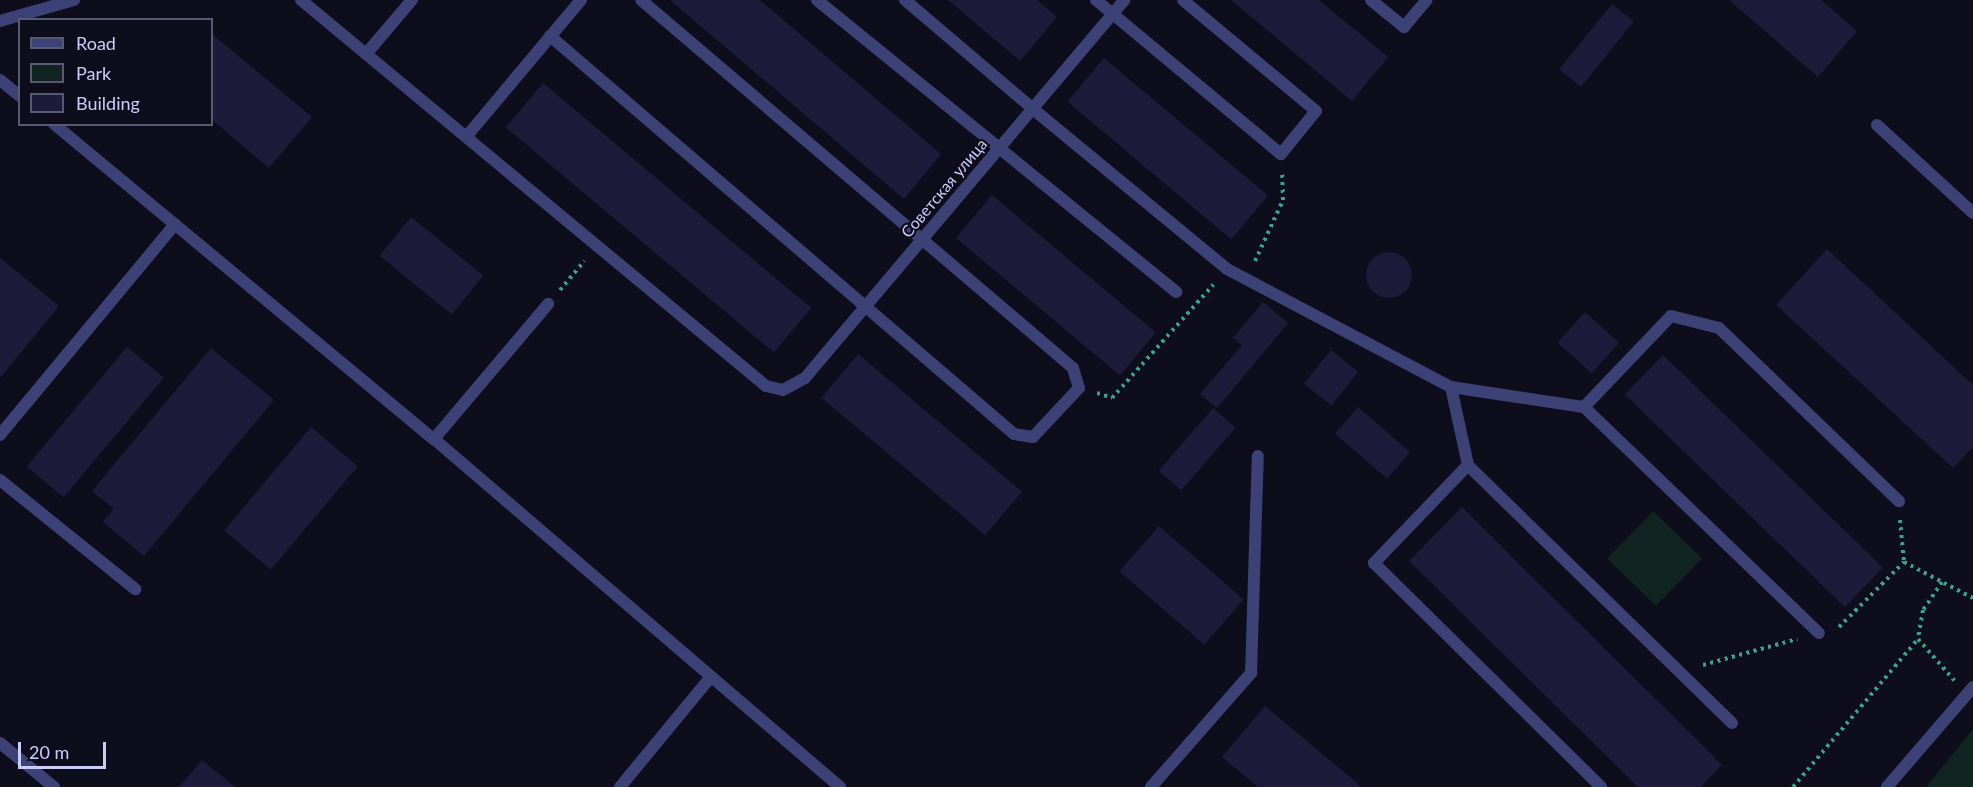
<!DOCTYPE html>
<meta charset="utf-8">
<style>
body{margin:0}
#map{position:relative;width:1973px;height:787px;overflow:hidden;background:#0e0d1b;font-family:Lato,sans-serif}
div>[style]{position:absolute}
[style*='--x']{left:calc(var(--x)*1px);top:calc(var(--y)*1px);width:calc(var(--w)*1px);rotate:calc(var(--a)*1deg)}
.green>*{inset:0;background:#112421;transform-origin:0 0}
.building>*{inset:0;background:#1d1b3a;transform-origin:0 0}
.round{border-radius:50%}
.path>*{height:4px;margin-top:-2px;transform-origin:0;background:repeating-linear-gradient(90deg,#38a28f 0 3px,transparent 0 7.5px)}
.service>*{height:12px;margin:-6px;padding:0 6px;transform-origin:6px;border-radius:6px;background:#3c4176}
.minor>*{height:12px;margin:-6px;padding:0 6px;transform-origin:6px;border-radius:6px;background:#3c4176}
.tertiary>*{height:12px;margin:-6px;padding:0 6px;transform-origin:6px;border-radius:6px;background:#3c4176}
span{translate:-50% -50%;white-space:nowrap;text-align:center;line-height:1.15;-webkit-text-stroke:4.5px #0e0d1b;paint-order:stroke}
.street-label{font-size:16px;color:#ccccfa}
.legend{position:absolute;left:18px;top:18px;width:195px;height:108px;box-sizing:border-box;background:#0e0d1b;border:2px solid #5a5974;margin:0;padding:8px 10px;list-style:none;font-size:18px;color:#ccccfa}
.legend li{display:flex;align-items:center;gap:12px;height:30px}
.legend b{width:30px;border:2px solid #5a5974}
.scale{position:absolute;left:18px;top:742px;width:88px;height:27px;box-sizing:border-box;border:3px solid #ccccfa;border-top:0;padding-left:8px;font-size:18px;line-height:21px;white-space:nowrap;color:#ccccfa;-webkit-text-stroke:4px #0e0d1b;paint-order:stroke}
</style>
<div id="map">
<div class="green">
<i style="left:1653px;top:511px;width:68px;height:66px;rotate:44deg"></i>
<i style="clip-path:polygon(1973px 729px,1973px 787px,1926px 787px)"></i>
</div>
<div class="building">
<i style="clip-path:polygon(670px 0,760px 0,941px 154px,904px 199px)"></i>
<i style="clip-path:polygon(948px 0,1037px 0,1057px 17px,1020px 61px)"></i>
<i style="clip-path:polygon(1231px 0,1319px 0,1388px 57px,1352px 101px)"></i>
<i style="clip-path:polygon(1729px 0,1821px 0,1857px 31px,1818px 77px)"></i>
<i style="left:1612px;top:4px;width:28px;height:84px;rotate:39deg"></i>
<i style="clip-path:polygon(212px 34px,312px 117px,269px 168px,212px 120px)"></i>
<i style="left:1104px;top:58px;width:214px;height:57px;rotate:40deg"></i>
<i style="left:543px;top:83px;width:350px;height:58px;rotate:40deg"></i>
<i style="left:992px;top:195px;width:214px;height:56px;rotate:40deg"></i>
<i style="left:411px;top:217px;width:93px;height:50px;rotate:39deg"></i>
<i style="clip-path:polygon(1827px 249px,1973px 385px,1973px 447px,1953px 468px,1776px 305px)"></i>
<i class="round" style="left:1366px;top:252px;width:46px;height:46px"></i>
<i style="clip-path:polygon(0 258px,59px 306px,0 378px)"></i>
<i style="clip-path:polygon(1263px 302px,1288px 323px,1217px 408px,1200px 394px,1242px 345px,1233px 338px)"></i>
<i style="left:1585px;top:312px;width:46px;height:41px;rotate:42deg"></i>
<i style="left:127px;top:347px;width:48px;height:156px;rotate:40deg"></i>
<i style="clip-path:polygon(211px 348px,274px 400px,144px 556px,103px 522px,114px 509px,92px 491px)"></i>
<i style="left:1331px;top:350px;width:35px;height:43px;rotate:39deg"></i>
<i style="left:858px;top:354px;width:214px;height:57px;rotate:40deg"></i>
<i style="left:1663px;top:355px;width:306px;height:55px;rotate:44deg"></i>
<i style="left:1358px;top:407px;width:69px;height:35px;rotate:41deg"></i>
<i style="left:1213px;top:408px;width:30px;height:83px;rotate:41deg"></i>
<i style="left:311px;top:427px;width:61px;height:135px;rotate:40deg"></i>
<i style="clip-path:polygon(1462px 507px,1722px 765px,1700px 787px,1638px 787px,1409px 561px)"></i>
<i style="left:1159px;top:526px;width:112px;height:60px;rotate:41deg"></i>
<i style="clip-path:polygon(1265px 706px,1362px 787px,1258px 787px,1222px 757px)"></i>
<i style="clip-path:polygon(202px 760px,235px 787px,179px 787px)"></i>
</div>
<div class="path">
<i style="--x:1255;--y:261;--w:67;--a:-65.3"></i>
<i style="--x:1283;--y:200;--w:27;--a:-92"></i>
<i style="--x:560;--y:290;--w:38;--a:-50"></i>
<i style="--x:1097;--y:393;--w:16;--a:18"></i>
<i style="--x:1112;--y:398;--w:152;--a:-48.2"></i>
<i style="--x:1900;--y:520;--w:42;--a:84.6"></i>
<i style="--x:1904;--y:562;--w:78;--a:27.6"></i>
<i style="--x:1942;--y:582;--w:34;--a:124"></i>
<i style="--x:1923;--y:610;--w:29;--a:100"></i>
<i style="--x:1918;--y:639;--w:55;--a:48.7"></i>
<i style="--x:1839;--y:627;--w:92;--a:-45"></i>
<i style="--x:1703;--y:665;--w:98;--a:-15.5"></i>
<i style="--x:1793;--y:787;--w:194;--a:-49.8"></i>
</div>
<div class="service">
<i style="--x:817;--y:0;--w:463;--a:39.1"></i>
<i style="--x:905;--y:0;--w:168;--a:40.4"></i>
<i style="--x:1096;--y:0;--w:241;--a:39.8"></i>
<i style="--x:1281;--y:154;--w:55;--a:-50.9"></i>
<i style="--x:1316;--y:111;--w:173;--a:-140.2"></i>
<i style="--x:1371;--y:0;--w:43;--a:39.3"></i>
<i style="--x:1404;--y:27;--w:35;--a:-50"></i>
<i style="--x:0;--y:21;--w:77;--a:-15.8"></i>
<i style="--x:550;--y:36;--w:611;--a:40.62"></i>
<i style="--x:1014;--y:434;--w:19;--a:9"></i>
<i style="--x:1033;--y:437;--w:67;--a:-46.8"></i>
<i style="--x:1079;--y:388;--w:21;--a:-107"></i>
<i style="--x:1073;--y:368;--w:567;--a:-139.57"></i>
<i style="--x:366;--y:54;--w:71;--a:-49.6"></i>
<i style="--x:0;--y:80;--w:26;--a:39"></i>
<i style="--x:54;--y:124;--w:494;--a:39.7"></i>
<i style="--x:434;--y:439;--w:535;--a:40.6"></i>
<i style="--x:1877;--y:125;--w:130;--a:42.5"></i>
<i style="--x:466;--y:137;--w:179;--a:-50"></i>
<i style="--x:1584;--y:407;--w:326;--a:43.9"></i>
<i style="--x:0;--y:435;--w:274;--a:-50.3"></i>
<i style="--x:434;--y:439;--w:177;--a:-49.8"></i>
<i style="--x:1468;--y:465;--w:136;--a:133.8"></i>
<i style="--x:1374;--y:563;--w:319;--a:44.6"></i>
<i style="--x:0;--y:480;--w:174;--a:38.9"></i>
<i style="--x:1732;--y:723;--w:369;--a:-135.7"></i>
<i style="--x:1468;--y:465;--w:80;--a:-102.3"></i>
<i style="--x:1451;--y:387;--w:134;--a:8.6"></i>
<i style="--x:1584;--y:407;--w:126;--a:-46.3"></i>
<i style="--x:1671;--y:316;--w:49;--a:14"></i>
<i style="--x:1719;--y:328;--w:250;--a:43.9"></i>
<i style="--x:0;--y:743;--w:70;--a:39.2"></i>
<i style="--x:620;--y:787;--w:141;--a:-50.5"></i>
<i style="--x:1151;--y:787;--w:152;--a:-48.7"></i>
<i style="--x:1251;--y:673;--w:217;--a:-88.2"></i>
</div>
<div class="minor">
<i style="--x:301;--y:0;--w:604;--a:39.7"></i>
<i style="--x:766;--y:386;--w:17;--a:13"></i>
<i style="--x:783;--y:390;--w:25;--a:-29"></i>
<i style="--x:805;--y:378;--w:495;--a:-49.8"></i>
<i style="--x:1033;--y:109;--w:251;--a:39.5"></i>
<i style="--x:1227;--y:269;--w:253;--a:27.8"></i>
</div>
<div class="tertiary">
<i style="--x:1887;--y:787;--w:132;--a:-49.3"></i>
</div>
<div class="street-label">
<span style="left:944px;top:188px;rotate:-50deg">Советская улица</span>
</div>
<ul class="legend">
<li><b style="height:8px;background:#3c4176"></b>Road</li>
<li><b style="height:16px;background:#112421"></b>Park</li>
<li><b style="height:16px;background:#1d1b3a"></b>Building</li>
</ul>
<div class="scale">20 m</div>
</div>
